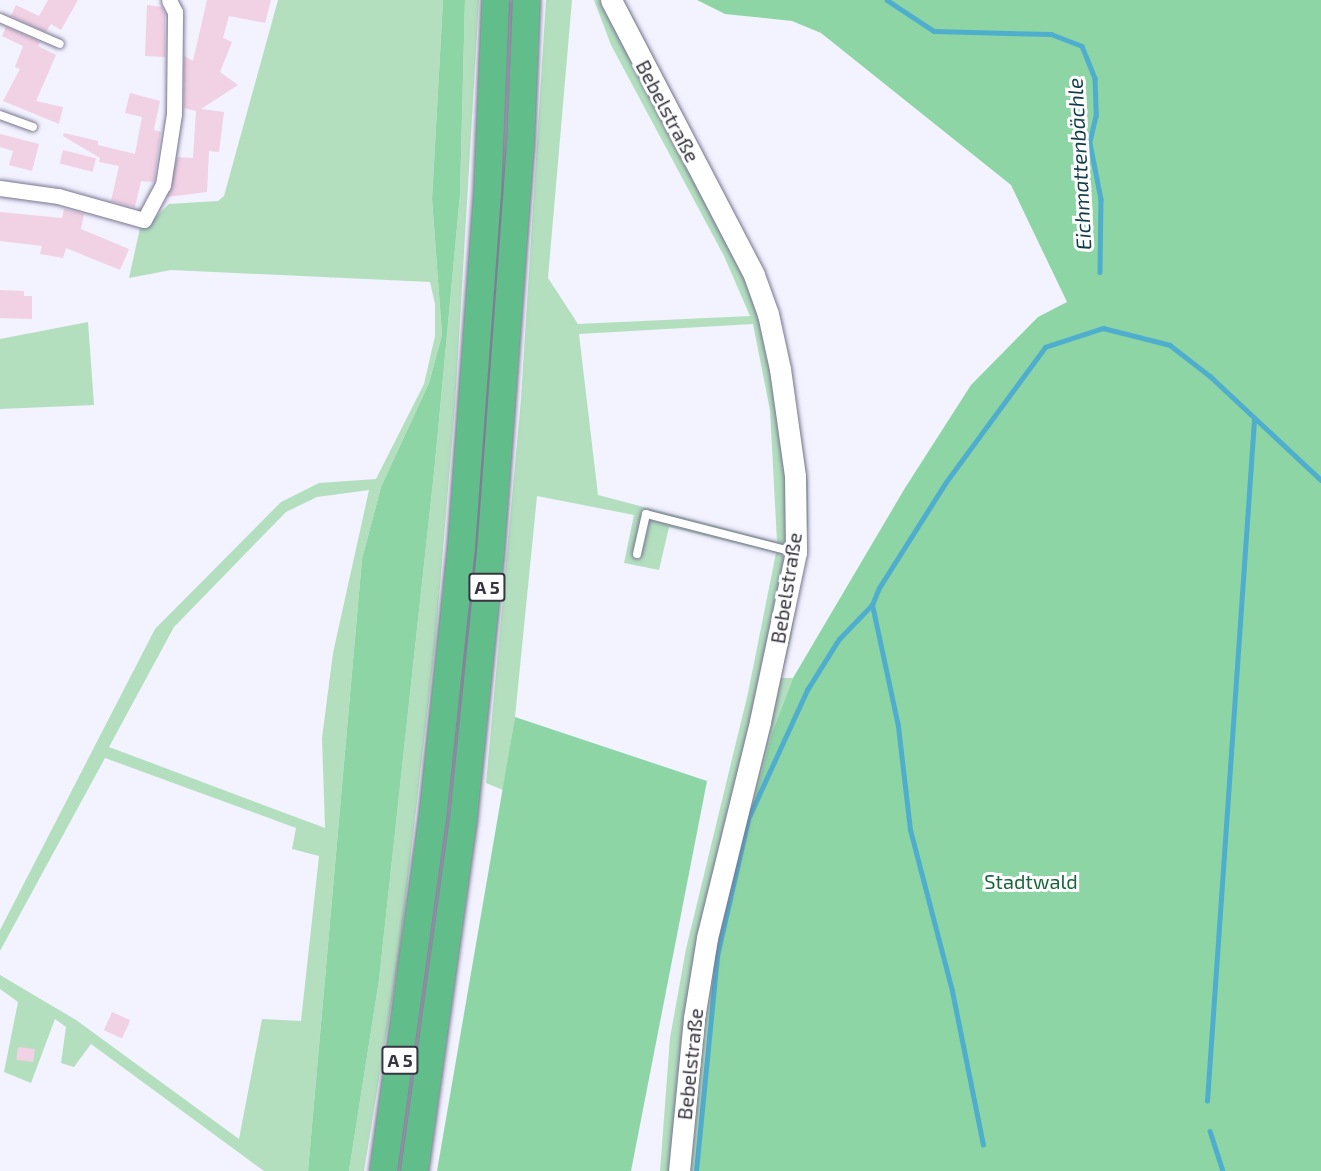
<!DOCTYPE html>
<meta charset="utf-8">
<style>
body{margin:0}
#map{position:relative;width:1321px;height:1171px;overflow:hidden;background:#f3f2ff;font-family:"Exo 2",sans-serif}
div>[style]{position:absolute}
[style*='--x']{left:calc(var(--x)*1px);top:calc(var(--y)*1px);width:calc(var(--w)*1px);rotate:calc(var(--a)*1deg)}
.green>*{inset:0;background:#b3dfbf}
.forest>*{inset:0;background:#8ed5a5}
.stream>*{height:4.5px;margin:-2.25px;padding:0 2.25px;transform-origin:2.25px;border-radius:2.25px;background:#4faecd}
.building>*{inset:0;background:#f1d1e4;transform-origin:0 0}
.roads{filter:drop-shadow(0 0 2px #787591) drop-shadow(0 0 2px #787591)}
.lane>*{height:8px;margin:-4px;padding:0 4px;transform-origin:4px;border-radius:4px;background:#fff}
.street>*{height:15px;margin:-7.5px;padding:0 7.5px;transform-origin:7.5px;border-radius:7.5px;background:#fff}
.secondary>*{height:21px;margin:-10.5px;padding:0 10.5px;transform-origin:10.5px;border-radius:10.5px;background:#fff}
.highway>*{height:27px;margin:-13.5px;padding:0 13.5px;transform-origin:13.5px;border-radius:13.5px;background:#61be8a}
span{translate:-50% -50%;white-space:nowrap;text-align:center;line-height:1.15;-webkit-text-stroke:6px #fff;paint-order:stroke}
.shield-label span{padding:2px 4px;background:#fff;border:2px solid;border-radius:4px;-webkit-text-stroke-width:0}
.shield-label{font-size:18px;color:#373542;font-weight:700}
.street-label{font-size:20px;color:#373542}
.park-label{font-size:20px;color:#17673b}
.water-label{font-size:21px;color:#123d4b;font-style:italic}
</style>
<div id="map">
<div class="green">
<i style="clip-path:polygon(evenodd,278px 0,443px 0,432px 199px,442px 335px,429px 383px,381px 487px,362px 559px,308px 1171px,264px 1171px,91px 1044px,74px 1067px,61px 1063px,66px 1027px,55px 1019px,31px 1083px,4px 1072px,18px 1002px,0 989px,0 975px,76px 1020px,239px 1139px,262px 1019px,301px 1021px,319px 856px,292px 849px,296px 828px,105px 758px,0 951px,0 930px,155px 629px,281px 502px,319px 483px,376px 479px,424px 384px,435px 336px,435px 304px,430px 282px,171px 270px,129px 278px,140px 228px,152px 221px,169px 204px,218px 201px,224px 196px,278px 0,369px 490px,333px 653px,322px 738px,325px 828px,109px 747px,174px 627px,286px 512px,317px 497px,369px 490px)"></i>
<i style="clip-path:polygon(465px 0,479px 0,478px 16px,455px 405px,435px 646px,399px 957px,364px 1171px,349px 1171px,379px 980px,435px 463px,460px 195px)"></i>
<i style="clip-path:polygon(evenodd,546px 0,572px 0,548px 278px,578px 324px,750px 316px,724px 256px,611px 45px,594px 0,624px 0,760px 262px,789px 357px,808px 483px,808px 525px,791px 638px,781px 678px,793px 678px,772px 733px,718px 941px,696px 1171px,660px 1171px,670px 1038px,686px 949px,748px 693px,776px 553px,669px 527px,659px 570px,624px 563px,634px 515px,537px 496px,515px 717px,503px 790px,486px 783px,521px 399px,546px 0,753px 324px,770px 410px,777px 542px,598px 495px,579px 334px,753px 324px)"></i>
<i style="clip-path:polygon(88px 322px,94px 405px,0 409px,0 339px)"></i>
</div>
<div class="forest">
<i style="clip-path:polygon(443px 0,465px 0,460px 195px,435px 463px,379px 980px,349px 1171px,308px 1171px,362px 559px,381px 487px,429px 383px,442px 335px,432px 199px)"></i>
<i style="clip-path:polygon(697px 0,1321px 0,1321px 1171px,696px 1171px,718px 941px,772px 733px,793px 678px,905px 488px,971px 385px,1038px 317px,1067px 302px,1011px 185px,821px 33px,792px 21px,725px 14px)"></i>
<i style="clip-path:polygon(515px 717px,707px 781px,631px 1171px,437px 1171px)"></i>
</div>
<div class="stream">
<i style="--x:887;--y:0;--w:56;--a:33.4"></i>
<i style="--x:934;--y:31;--w:117;--a:1.5"></i>
<i style="--x:1051;--y:34;--w:33;--a:21"></i>
<i style="--x:1082;--y:46;--w:35;--a:68"></i>
<i style="--x:1095;--y:78;--w:38;--a:88"></i>
<i style="--x:1096;--y:116;--w:28;--a:103"></i>
<i style="--x:1090;--y:143;--w:57;--a:78.9"></i>
<i style="--x:1101;--y:199;--w:73;--a:90.8"></i>
<i style="--x:1207;--y:1101;--w:683;--a:-86.05"></i>
<i style="--x:1210;--y:1131;--w:42;--a:72"></i>
<i style="--x:983;--y:1145;--w:157;--a:-101.4"></i>
<i style="--x:952;--y:991;--w:166;--a:-104.6"></i>
<i style="--x:910;--y:830;--w:105;--a:-96.6"></i>
<i style="--x:898;--y:726;--w:124;--a:-102.1"></i>
<i style="--x:872;--y:605;--w:18;--a:-68"></i>
<i style="--x:879;--y:588;--w:125;--a:-57.7"></i>
<i style="--x:946;--y:482;--w:167;--a:-53.7"></i>
<i style="--x:1045;--y:347;--w:61;--a:-18.1"></i>
<i style="--x:1103;--y:328;--w:69;--a:14.2"></i>
<i style="--x:1170;--y:345;--w:51;--a:37.8"></i>
<i style="--x:1210;--y:376;--w:152;--a:43.1"></i>
<i style="--x:696;--y:1171;--w:216;--a:-84.4"></i>
<i style="--x:717;--y:956;--w:140;--a:-77.2"></i>
<i style="--x:748;--y:819;--w:142;--a:-65.4"></i>
<i style="--x:807;--y:690;--w:60;--a:-57.9"></i>
<i style="--x:839;--y:639;--w:47;--a:-45.9"></i>
</div>
<div class="building">
<i style="clip-path:polygon(48px 0,78px 0,61px 30px,51px 24px,46px 32px,11px 16px,16px 5px,39px 16px)"></i>
<i style="clip-path:polygon(207px 0,271px 0,265px 23px,229px 16px,223px 38px,232px 42px,220px 72px,238px 85px,201px 109px,224px 112px,219px 152px,209px 151px,207px 192px,167px 197px,177px 157px,193px 158px,196px 111px,184px 108px,184px 56px,193px 61px)"></i>
<i style="clip-path:polygon(147px 5px,162px 7px,165px 14px,165px 57px,145px 56px)"></i>
<i style="clip-path:polygon(6px 27px,40px 42px,38px 46px,56px 55px,36px 101px,63px 107px,59px 124px,3px 101px,20px 69px,15px 67px,23px 46px,2px 36px)"></i>
<i style="clip-path:polygon(130px 93px,160px 101px,154px 130px,161px 132px,154px 182px,141px 181px,135px 207px,111px 201px,119px 166px,99px 162px,100px 158px,63px 136px,64px 133px,98px 141px,98px 145px,135px 154px,142px 117px,125px 113px)"></i>
<i style="clip-path:polygon(0 134px,39px 144px,32px 171px,9px 165px,13px 151px,0 147px)"></i>
<i style="left:63px;top:150px;width:34px;height:14px;rotate:14deg"></i>
<i style="clip-path:polygon(64px 209px,84px 214px,81px 229px,129px 249px,120px 270px,66px 248px,63px 258px,40px 254px,42px 246px,0 241px,0 212px,62px 218px)"></i>
<i style="clip-path:polygon(0 290px,24px 291px,24px 296px,32px 296px,32px 319px,0 318px)"></i>
<i style="left:112px;top:1012px;width:20px;height:20px;rotate:24deg"></i>
<i style="left:18px;top:1047px;width:17px;height:13px;rotate:7deg"></i>
</div>
<div class="roads">
<div class="lane">
<i style="--x:0;--y:18;--w:65;--a:23.4"></i>
<i style="--x:0;--y:115;--w:35;--a:20"></i>
<i style="--x:637;--y:554;--w:41;--a:-77.3"></i>
<i style="--x:646;--y:514;--w:153;--a:14.4"></i>
</div>
<div class="street">
<i style="--x:0;--y:188;--w:59;--a:7.9"></i>
<i style="--x:58;--y:196;--w:89;--a:15.6"></i>
<i style="--x:144;--y:220;--w:40;--a:-62"></i>
<i style="--x:163;--y:185;--w:72;--a:-81.2"></i>
<i style="--x:174;--y:114;--w:102;--a:-89.4"></i>
<i style="--x:175;--y:12;--w:13;--a:-117"></i>
</div>
<div class="secondary">
<i style="--x:611;--y:0;--w:310;--a:62.5"></i>
<i style="--x:754;--y:275;--w:41;--a:70.3"></i>
<i style="--x:768;--y:314;--w:56;--a:77.7"></i>
<i style="--x:780;--y:369;--w:108;--a:82"></i>
<i style="--x:795;--y:476;--w:76;--a:89.2"></i>
<i style="--x:796;--y:552;--w:174;--a:102"></i>
<i style="--x:760;--y:722;--w:222;--a:103.8"></i>
<i style="--x:707;--y:938;--w:81;--a:99.2"></i>
<i style="--x:694;--y:1018;--w:154;--a:95.6"></i>
</div>
<div class="highway">
<i style="--x:383;--y:1171;--w:356;--a:-82.1"></i>
<i style="--x:432;--y:818;--w:273;--a:-83.9"></i>
<i style="--x:461;--y:547;--w:354;--a:-85.8"></i>
<i style="--x:487;--y:194;--w:194;--a:-87.6"></i>
<i style="--x:414;--y:1171;--w:356;--a:-82.1"></i>
<i style="--x:463;--y:818;--w:267;--a:-84.2"></i>
<i style="--x:490;--y:552;--w:406;--a:-85.8"></i>
<i style="--x:520;--y:147;--w:147;--a:-87.7"></i>
</div>
</div>
<div class="shield-label">
<span style="left:487px;top:587px">A 5</span>
<span style="left:400px;top:1060px">A 5</span>
</div>
<div class="street-label">
<span style="left:668px;top:111px;rotate:62deg">Bebelstraße</span>
<span style="left:786px;top:588px;rotate:-81deg">Bebelstraße</span>
<span style="left:690px;top:1064px;rotate:-84deg">Bebelstraße</span>
</div>
<div class="park-label">
<span style="left:1031px;top:881px">Stadtwald</span>
</div>
<div class="water-label">
<span style="left:1079px;top:164px;rotate:-93deg">Eichmattenbächle</span>
</div>
</div>
